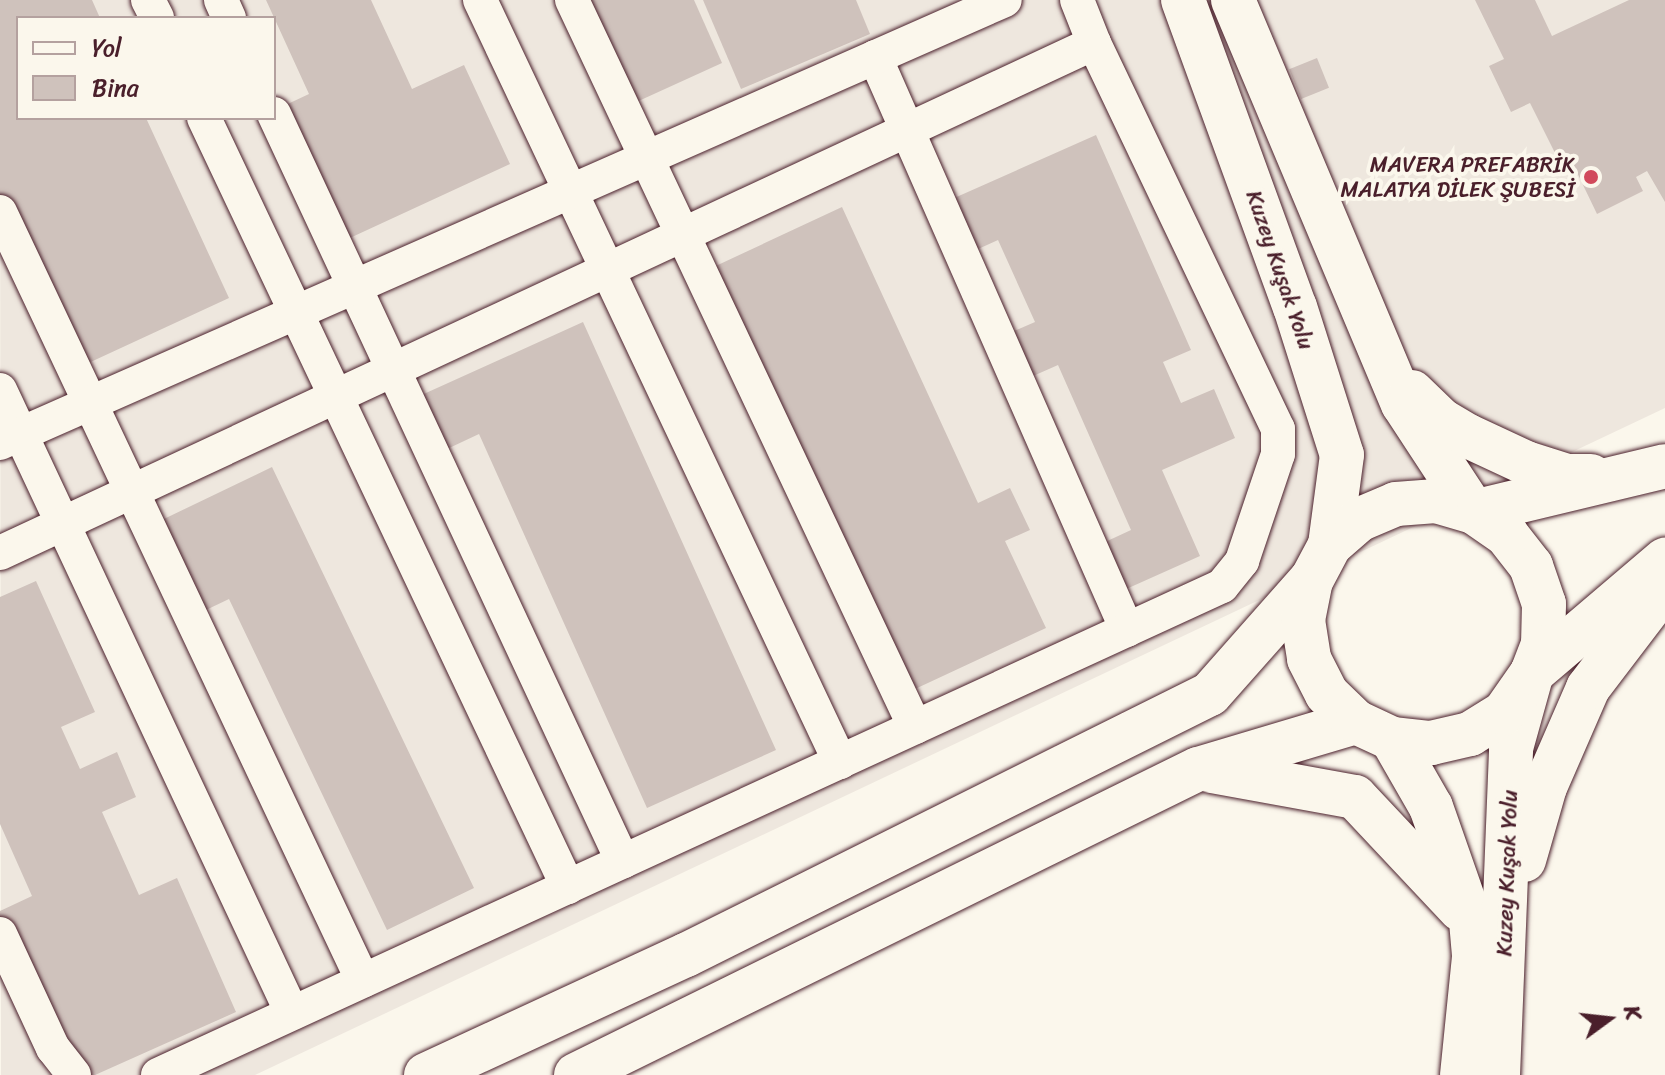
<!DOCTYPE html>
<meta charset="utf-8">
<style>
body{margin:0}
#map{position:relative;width:1665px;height:1075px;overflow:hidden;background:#fbf7ec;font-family:Sriracha,sans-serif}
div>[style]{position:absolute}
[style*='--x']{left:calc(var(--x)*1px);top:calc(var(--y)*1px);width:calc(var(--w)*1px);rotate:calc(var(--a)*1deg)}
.built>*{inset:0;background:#eee7de}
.building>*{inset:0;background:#cfc2bc;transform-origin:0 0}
.roads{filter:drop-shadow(0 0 2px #4a1f2b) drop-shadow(0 0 2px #4a1f2b)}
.street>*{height:34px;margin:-17px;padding:0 17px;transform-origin:17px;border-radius:17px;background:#fbf7ec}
.secondary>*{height:44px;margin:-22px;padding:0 22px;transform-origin:22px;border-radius:22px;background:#fbf7ec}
.dots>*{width:22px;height:22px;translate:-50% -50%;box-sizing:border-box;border:4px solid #fbf7ec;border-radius:50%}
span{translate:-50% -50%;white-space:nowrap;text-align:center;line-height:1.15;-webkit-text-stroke:8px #fbf7ec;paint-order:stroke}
.poi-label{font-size:22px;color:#4a1f2b}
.right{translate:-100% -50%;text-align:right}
.street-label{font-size:22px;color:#4a1f2b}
.legend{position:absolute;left:16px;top:16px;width:260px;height:104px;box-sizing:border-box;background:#fbf7ec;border:2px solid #b4a19f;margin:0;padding:10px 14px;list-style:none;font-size:24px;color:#4a1f2b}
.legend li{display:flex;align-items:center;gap:16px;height:40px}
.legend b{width:40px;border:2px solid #b4a19f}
.north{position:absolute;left:1569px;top:979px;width:80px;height:80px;-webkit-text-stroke:6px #fbf7ec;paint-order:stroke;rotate:75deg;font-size:22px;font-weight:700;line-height:32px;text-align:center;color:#4a1f2b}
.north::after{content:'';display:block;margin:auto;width:28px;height:36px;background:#4a1f2b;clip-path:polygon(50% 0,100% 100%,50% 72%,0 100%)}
</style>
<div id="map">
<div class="built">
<i style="clip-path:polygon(evenodd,0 0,1665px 0,1665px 408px,255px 1075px,1px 1075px,0 0,18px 18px,274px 18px,274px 118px,18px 118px,18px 18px)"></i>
</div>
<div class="building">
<i style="clip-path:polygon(0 0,92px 0,100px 18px,18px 18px,18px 118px,146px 118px,229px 298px,69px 372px,0 222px)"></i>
<i style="clip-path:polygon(266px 0,371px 0,412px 89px,464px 65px,510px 164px,339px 243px,277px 109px,309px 94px)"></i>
<i style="clip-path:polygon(572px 0,694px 0,722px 63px,621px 109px)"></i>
<i style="clip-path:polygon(703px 0,856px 0,870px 34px,741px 89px)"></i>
<i style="clip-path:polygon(1475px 0,1535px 0,1552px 36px,1629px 0,1665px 0,1665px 202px,1647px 171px,1636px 177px,1643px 191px,1597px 214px,1571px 160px,1561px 165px,1530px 103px,1511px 112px,1489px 66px,1504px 59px)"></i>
<i style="left:1317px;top:58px;width:32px;height:30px;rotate:68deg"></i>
<i style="clip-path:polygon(1096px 135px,1191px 350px,1163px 362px,1181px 403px,1214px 389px,1235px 438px,1162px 470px,1200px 556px,1124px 590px,1103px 543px,1131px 530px,1058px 365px,1024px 380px,1005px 335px,1035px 322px,998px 240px,965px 255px,943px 203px)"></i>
<i style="clip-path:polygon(842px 207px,978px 503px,1010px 488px,1030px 530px,1005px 541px,1046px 628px,900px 696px,705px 271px)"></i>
<i style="clip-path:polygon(583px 322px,776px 750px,647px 808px,479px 434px,430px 457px,406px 402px)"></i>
<i style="clip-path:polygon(272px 467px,474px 888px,387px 930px,229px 599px,185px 620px,141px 530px)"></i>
<i style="clip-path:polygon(36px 581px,95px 712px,61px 727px,80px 769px,117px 752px,136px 797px,102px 812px,139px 895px,177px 878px,236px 1012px,95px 1075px,69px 1075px,0 921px,0 911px,32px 896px,0 824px,0 597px)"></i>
</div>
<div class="roads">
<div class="street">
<i style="--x:148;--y:0;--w:20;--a:63"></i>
<i style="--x:221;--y:0;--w:20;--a:66"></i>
<i style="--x:480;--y:0;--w:843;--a:64.71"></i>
<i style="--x:572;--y:0;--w:804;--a:64.74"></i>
<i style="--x:875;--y:57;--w:626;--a:66.26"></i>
<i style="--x:274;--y:114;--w:825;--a:64.99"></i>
<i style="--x:204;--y:118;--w:851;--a:64.67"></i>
<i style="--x:0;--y:212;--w:850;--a:64.73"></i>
<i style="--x:0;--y:390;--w:688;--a:64.89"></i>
<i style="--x:0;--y:443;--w:1098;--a:-23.79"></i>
<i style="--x:0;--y:553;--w:1207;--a:-24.99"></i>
<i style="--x:1094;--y:43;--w:46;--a:-111.6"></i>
<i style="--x:0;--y:934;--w:126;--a:65.1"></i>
<i style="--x:53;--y:1048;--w:34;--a:52"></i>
<i style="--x:158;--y:1075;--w:1171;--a:-24.68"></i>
<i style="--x:1222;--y:586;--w:32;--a:-51"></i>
<i style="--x:1242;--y:561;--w:113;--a:-71.4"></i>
<i style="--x:1278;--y:454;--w:25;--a:-90"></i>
<i style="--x:1278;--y:429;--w:428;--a:-115.5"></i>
</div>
<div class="secondary">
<i style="--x:1183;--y:0;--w:327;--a:70"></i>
<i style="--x:1295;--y:307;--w:155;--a:72.4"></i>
<i style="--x:1342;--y:455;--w:91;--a:97.6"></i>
<i style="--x:1233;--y:0;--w:438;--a:67.2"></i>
<i style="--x:1403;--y:404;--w:129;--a:56.7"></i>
<i style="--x:1474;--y:512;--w:196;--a:-13.5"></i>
<i style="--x:1412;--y:392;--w:40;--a:44"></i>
<i style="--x:1441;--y:420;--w:31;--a:31"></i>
<i style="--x:1468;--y:436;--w:64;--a:25"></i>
<i style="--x:1526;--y:463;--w:43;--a:17.6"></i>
<i style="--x:1567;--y:476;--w:24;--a:0"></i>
<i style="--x:1392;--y:739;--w:78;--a:60.2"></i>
<i style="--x:1431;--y:807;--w:121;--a:70.7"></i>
<i style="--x:1471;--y:921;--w:36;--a:85"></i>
<i style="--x:1474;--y:957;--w:119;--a:95.8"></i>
<i style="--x:1212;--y:771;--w:145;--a:10.3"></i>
<i style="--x:1355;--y:797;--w:154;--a:46.8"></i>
<i style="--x:1524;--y:860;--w:76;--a:-74"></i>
<i style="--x:1545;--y:787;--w:108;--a:-66.5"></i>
<i style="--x:1588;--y:688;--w:127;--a:-52.7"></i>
<i style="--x:426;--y:1075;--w:286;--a:-24.8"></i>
<i style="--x:686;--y:955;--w:585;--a:-26.48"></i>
<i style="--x:1210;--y:694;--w:152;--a:-48.5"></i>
<i style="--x:576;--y:1075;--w:693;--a:-26.2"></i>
<i style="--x:1198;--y:769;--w:165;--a:-16.6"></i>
<i style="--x:1498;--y:1075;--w:327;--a:-87.7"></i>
<i style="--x:1511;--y:748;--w:78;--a:-74.4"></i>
<i style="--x:1532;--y:673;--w:30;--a:-69"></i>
<i style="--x:1543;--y:645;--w:41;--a:-88.6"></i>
<i style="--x:1544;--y:604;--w:40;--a:-108.9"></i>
<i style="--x:1531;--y:566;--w:39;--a:-128"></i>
<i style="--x:1507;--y:535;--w:40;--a:-145.1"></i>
<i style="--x:1474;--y:512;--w:40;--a:-164"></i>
<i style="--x:1436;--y:501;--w:40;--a:175.7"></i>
<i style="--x:1396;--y:504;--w:39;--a:157"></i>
<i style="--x:1360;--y:519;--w:40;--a:139"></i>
<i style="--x:1330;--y:545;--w:40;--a:118"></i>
<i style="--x:1311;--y:580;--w:41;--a:101.3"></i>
<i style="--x:1303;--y:620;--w:39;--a:81"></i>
<i style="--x:1309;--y:659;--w:39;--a:63"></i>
<i style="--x:1327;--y:694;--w:40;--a:44"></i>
<i style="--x:1356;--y:722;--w:40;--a:25"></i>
<i style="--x:1392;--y:739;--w:39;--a:6"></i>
<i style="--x:1431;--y:743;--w:40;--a:-13"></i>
<i style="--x:1470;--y:734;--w:40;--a:-32"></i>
<i style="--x:1504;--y:713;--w:49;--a:-55"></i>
<i style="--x:1532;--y:673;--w:175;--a:-40.4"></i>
</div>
</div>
<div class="dots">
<i style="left:1591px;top:177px;background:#d1495b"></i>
</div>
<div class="poi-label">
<span class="right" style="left:1575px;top:177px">MAVERA PREFABRİK<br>MALATYA DİLEK ŞUBESİ</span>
</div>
<div class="street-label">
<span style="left:1280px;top:270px;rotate:71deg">Kuzey Kuşak Yolu</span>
<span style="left:1507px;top:873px;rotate:-88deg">Kuzey Kuşak Yolu</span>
</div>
<ul class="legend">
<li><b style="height:10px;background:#fbf7ec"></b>Yol</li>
<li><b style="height:22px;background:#cfc2bc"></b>Bina</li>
</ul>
<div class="north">K</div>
</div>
